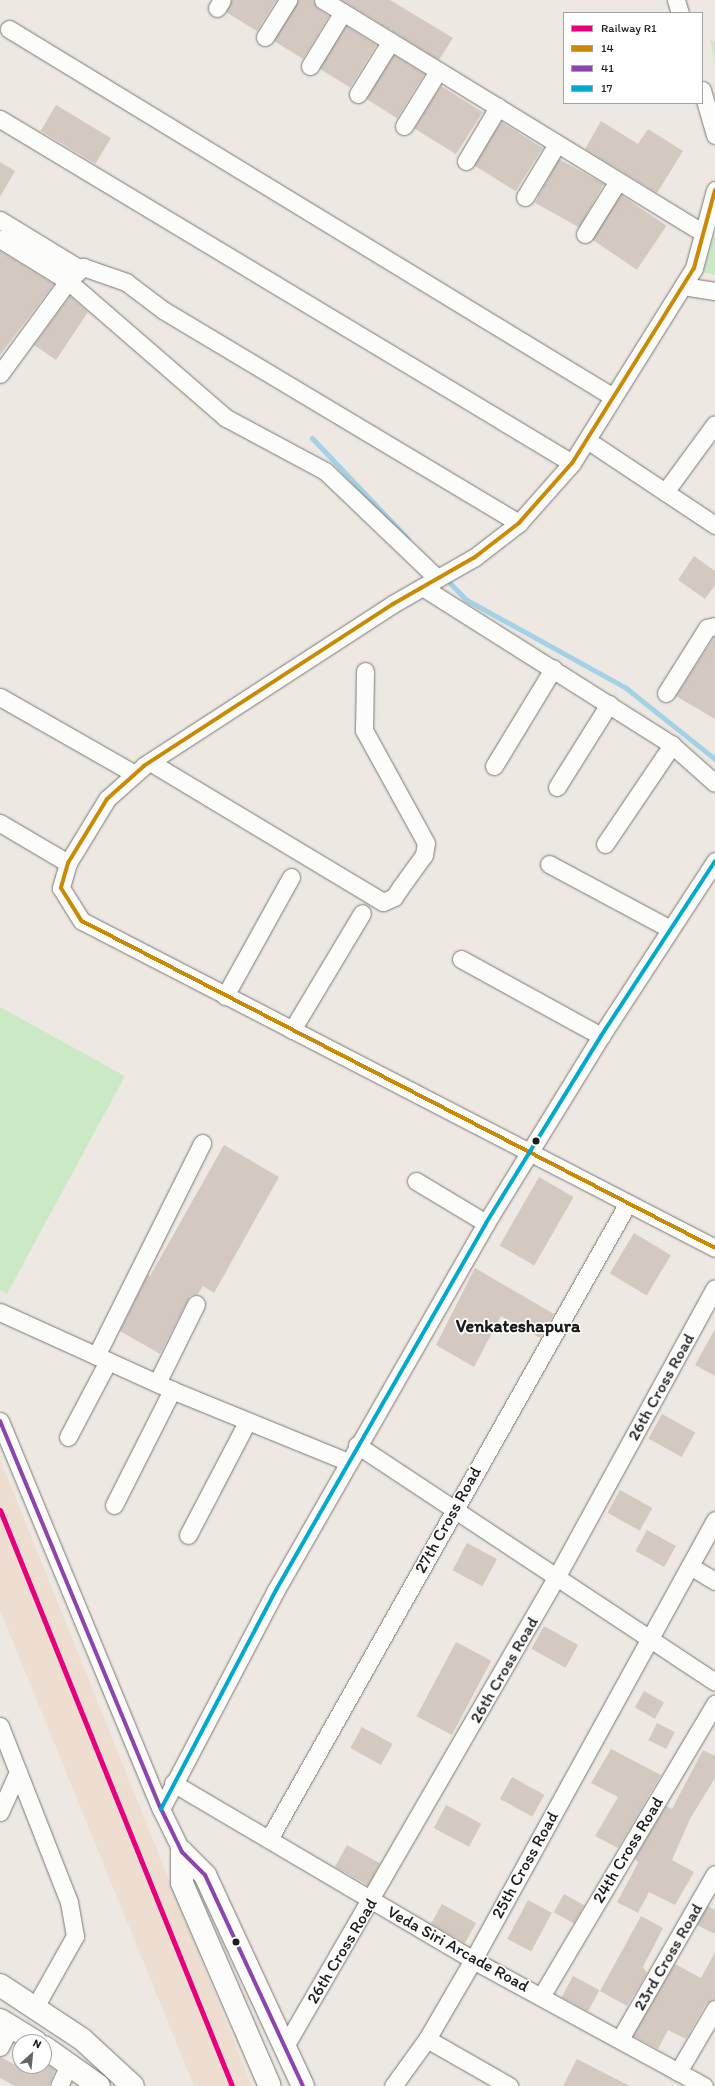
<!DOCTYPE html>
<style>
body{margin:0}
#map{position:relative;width:715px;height:2086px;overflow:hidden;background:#eee8e2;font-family:Itim,sans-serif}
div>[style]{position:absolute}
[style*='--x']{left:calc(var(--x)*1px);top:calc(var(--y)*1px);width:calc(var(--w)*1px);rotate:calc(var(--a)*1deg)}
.built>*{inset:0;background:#edded1}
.green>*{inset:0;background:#cce9c5}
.stream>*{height:5px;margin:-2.5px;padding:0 2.5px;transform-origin:2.5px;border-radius:2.5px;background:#a5d1e6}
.building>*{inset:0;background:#d4c9c0;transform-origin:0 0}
.roads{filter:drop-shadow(0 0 1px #7a7875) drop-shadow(0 0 1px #7a7875)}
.minor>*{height:17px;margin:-8.5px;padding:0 8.5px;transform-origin:8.5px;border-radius:8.5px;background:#fcfcfb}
.major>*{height:22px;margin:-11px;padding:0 11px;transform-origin:11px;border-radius:11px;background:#fcfcfb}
.rail>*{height:3px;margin-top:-1.5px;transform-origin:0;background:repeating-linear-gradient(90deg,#afaead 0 6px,transparent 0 9px)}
.bus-1>*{height:4px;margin:-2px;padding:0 2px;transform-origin:2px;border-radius:2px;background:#cb8a06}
.bus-2>*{height:4px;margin:-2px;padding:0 2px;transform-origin:2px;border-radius:2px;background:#8e44ad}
.bus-3>*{height:4px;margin:-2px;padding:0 2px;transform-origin:2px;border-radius:2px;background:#00a9ce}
.rail-1>*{height:5px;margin:-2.5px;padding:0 2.5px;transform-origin:2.5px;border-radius:2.5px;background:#e5007d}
.dots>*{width:11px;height:11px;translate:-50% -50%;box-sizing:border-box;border:2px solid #fff;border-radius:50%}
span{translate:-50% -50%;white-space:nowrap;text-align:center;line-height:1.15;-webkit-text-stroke:3.5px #fff;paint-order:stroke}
.street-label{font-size:17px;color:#1c1c1c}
.neighbourhood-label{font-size:18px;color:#1c1c1c;font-weight:700}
.legend{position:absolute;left:563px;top:12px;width:140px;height:92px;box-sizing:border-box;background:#fff;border:1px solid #a4a4a4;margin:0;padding:5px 7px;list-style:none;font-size:12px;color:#1c1c1c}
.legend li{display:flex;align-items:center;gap:8px;height:20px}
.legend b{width:20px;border:1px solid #a4a4a4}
.north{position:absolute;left:12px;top:2034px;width:40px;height:40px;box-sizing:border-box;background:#fff;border:1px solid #a4a4a4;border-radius:50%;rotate:27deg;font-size:11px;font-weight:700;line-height:16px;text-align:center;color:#1c1c1c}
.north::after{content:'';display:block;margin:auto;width:14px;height:18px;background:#666361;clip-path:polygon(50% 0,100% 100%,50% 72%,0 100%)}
</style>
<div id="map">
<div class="built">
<i style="clip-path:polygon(0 1459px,252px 2086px,194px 2086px,0 1610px)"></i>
</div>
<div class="green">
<i style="clip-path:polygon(710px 39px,715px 41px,715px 64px)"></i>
<i style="clip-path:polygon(715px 233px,715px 275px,703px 272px)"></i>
<i style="clip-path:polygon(0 1007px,125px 1076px,7px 1294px,0 1290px)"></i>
</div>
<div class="stream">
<i style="--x:312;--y:438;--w:139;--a:46.5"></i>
<i style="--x:445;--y:578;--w:29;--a:46"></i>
<i style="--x:465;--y:599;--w:184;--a:28.9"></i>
<i style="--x:626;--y:688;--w:114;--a:38.6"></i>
</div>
<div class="building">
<i style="clip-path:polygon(232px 0,276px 0,257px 31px,226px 12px)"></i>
<i style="clip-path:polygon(298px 0,313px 0,317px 8px,329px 16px,303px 59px,274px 41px)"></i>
<i style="clip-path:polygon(342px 0,390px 0,453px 38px,439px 60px)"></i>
<i style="left:346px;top:26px;width:36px;height:50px;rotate:32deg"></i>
<i style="left:394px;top:55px;width:36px;height:52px;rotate:32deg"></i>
<i style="left:441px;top:86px;width:49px;height:50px;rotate:32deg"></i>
<i style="left:56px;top:105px;width:64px;height:30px;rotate:31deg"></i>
<i style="clip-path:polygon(601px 121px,638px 144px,648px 129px,683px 151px,657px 193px,585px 149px)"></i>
<i style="left:501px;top:122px;width:49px;height:51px;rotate:32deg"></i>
<i style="left:559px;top:159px;width:51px;height:50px;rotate:29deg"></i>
<i style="clip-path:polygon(0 162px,15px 171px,0 197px)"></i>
<i style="left:621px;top:195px;width:55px;height:53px;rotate:34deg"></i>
<i style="clip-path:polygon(0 251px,54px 284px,0 355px)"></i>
<i style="clip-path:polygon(70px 296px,88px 312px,56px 360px,34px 345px)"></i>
<i style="clip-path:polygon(694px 556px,715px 571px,715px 585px,705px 599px,678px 580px)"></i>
<i style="clip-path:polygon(715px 636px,715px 719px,676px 696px)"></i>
<i style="clip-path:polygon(224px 1145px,279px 1177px,214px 1293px,203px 1286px,198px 1294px,190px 1296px,160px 1354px,120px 1331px,148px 1274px,150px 1276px)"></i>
<i style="left:539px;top:1177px;width:40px;height:79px;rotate:30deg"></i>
<i style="left:634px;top:1233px;width:43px;height:47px;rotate:31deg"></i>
<i style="clip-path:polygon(475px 1268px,554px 1314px,540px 1338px,501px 1316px,474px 1367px,436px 1345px)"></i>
<i style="clip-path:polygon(715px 1329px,715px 1376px,695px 1365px)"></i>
<i style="left:662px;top:1414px;width:38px;height:28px;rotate:29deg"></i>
<i style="left:620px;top:1490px;width:37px;height:26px;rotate:29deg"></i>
<i style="left:647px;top:1530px;width:33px;height:24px;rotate:29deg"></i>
<i style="left:467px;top:1543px;width:34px;height:31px;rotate:28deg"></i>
<i style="left:544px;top:1626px;width:39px;height:26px;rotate:29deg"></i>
<i style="left:456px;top:1642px;width:40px;height:84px;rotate:28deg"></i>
<i style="left:644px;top:1691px;width:23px;height:19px;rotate:29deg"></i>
<i style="left:657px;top:1723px;width:20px;height:19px;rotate:27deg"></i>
<i style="left:362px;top:1727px;width:35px;height:24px;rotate:29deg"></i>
<i style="clip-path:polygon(611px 1749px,661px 1775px,618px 1848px,595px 1836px,618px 1797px,591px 1783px)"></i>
<i style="clip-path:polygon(703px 1750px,715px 1756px,715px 1778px,690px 1819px,672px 1860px,694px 1872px,675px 1905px,649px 1892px,638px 1913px,617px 1902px,638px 1863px,635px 1858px,666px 1806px,672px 1809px)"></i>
<i style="left:512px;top:1777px;width:37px;height:25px;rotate:29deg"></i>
<i style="left:446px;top:1805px;width:40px;height:26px;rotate:28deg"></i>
<i style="left:347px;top:1845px;width:38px;height:25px;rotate:29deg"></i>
<i style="left:564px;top:1894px;width:23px;height:21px;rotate:29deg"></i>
<i style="left:528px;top:1900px;width:27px;height:44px;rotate:28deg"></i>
<i style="left:442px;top:1904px;width:39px;height:23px;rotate:29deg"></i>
<i style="clip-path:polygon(708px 1906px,715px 1910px,715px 1934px,697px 1925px)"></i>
<i style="clip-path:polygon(641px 1916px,663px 1928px,643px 1967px,647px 1973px,627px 2006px,600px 1991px)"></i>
<i style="clip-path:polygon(715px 1952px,715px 1999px,706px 2004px,686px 2039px,668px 2030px,658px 2049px,633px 2036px,675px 1964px,701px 1978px)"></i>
<i style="left:573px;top:1976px;width:30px;height:24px;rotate:28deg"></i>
<i style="clip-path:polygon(0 2057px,32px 2073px,44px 2062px,55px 2070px,49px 2086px,15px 2086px,0 2078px)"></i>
<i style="clip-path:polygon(577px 2059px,630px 2086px,563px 2086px)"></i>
</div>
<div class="roads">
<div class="minor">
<i style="--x:323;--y:0;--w:446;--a:31.5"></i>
<i style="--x:676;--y:0;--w:14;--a:73"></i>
<i style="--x:217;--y:8;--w:9;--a:-58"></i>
<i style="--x:9;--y:29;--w:707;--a:31.35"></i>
<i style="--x:265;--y:37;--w:44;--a:-58.1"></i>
<i style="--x:310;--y:66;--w:63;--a:-58.6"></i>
<i style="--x:702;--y:90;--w:47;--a:73.9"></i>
<i style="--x:358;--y:94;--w:62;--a:-58.1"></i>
<i style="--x:0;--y:119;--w:667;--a:31.02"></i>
<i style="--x:404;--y:126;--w:65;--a:-58.3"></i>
<i style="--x:466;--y:161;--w:63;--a:-59.3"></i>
<i style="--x:715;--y:190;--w:81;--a:105.1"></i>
<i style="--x:694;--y:268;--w:230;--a:122"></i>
<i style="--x:572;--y:463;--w:80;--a:131.5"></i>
<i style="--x:519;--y:523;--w:56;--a:142.3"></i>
<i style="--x:475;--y:557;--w:95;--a:150.2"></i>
<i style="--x:393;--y:604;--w:297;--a:147"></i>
<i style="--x:144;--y:766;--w:50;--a:138.3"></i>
<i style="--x:107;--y:799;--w:75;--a:121.4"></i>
<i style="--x:68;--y:863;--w:26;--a:106"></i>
<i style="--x:61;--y:888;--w:39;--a:58"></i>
<i style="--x:82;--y:921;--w:712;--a:27.32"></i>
<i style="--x:525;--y:197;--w:62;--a:-58.9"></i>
<i style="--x:0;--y:220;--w:94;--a:31.5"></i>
<i style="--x:585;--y:234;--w:62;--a:-58.1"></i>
<i style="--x:0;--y:239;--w:80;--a:31.7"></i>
<i style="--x:68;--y:281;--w:115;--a:126.2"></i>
<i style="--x:683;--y:286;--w:32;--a:9"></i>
<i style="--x:587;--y:440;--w:154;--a:33.6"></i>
<i style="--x:665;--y:492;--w:84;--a:-53.7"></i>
<i style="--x:437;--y:578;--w:155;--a:-136.3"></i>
<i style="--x:325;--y:471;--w:112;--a:-151.8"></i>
<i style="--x:226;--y:418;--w:209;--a:-139.1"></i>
<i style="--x:68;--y:281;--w:21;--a:-43"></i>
<i style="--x:83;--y:267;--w:46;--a:19.2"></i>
<i style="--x:126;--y:282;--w:46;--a:37.1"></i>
<i style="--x:163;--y:310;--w:415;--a:30.9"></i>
<i style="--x:424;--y:588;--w:294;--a:32.3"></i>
<i style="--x:672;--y:745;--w:57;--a:41.5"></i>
<i style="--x:666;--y:693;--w:77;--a:-57.8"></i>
<i style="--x:707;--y:628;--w:8;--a:-14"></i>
<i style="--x:0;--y:697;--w:155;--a:29.7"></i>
<i style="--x:150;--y:762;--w:272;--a:31"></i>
<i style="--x:383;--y:902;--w:12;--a:-24"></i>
<i style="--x:394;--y:897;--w:11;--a:-56"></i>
<i style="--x:400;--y:888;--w:41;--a:-54"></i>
<i style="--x:424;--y:855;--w:12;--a:-81"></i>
<i style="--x:426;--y:843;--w:129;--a:-118.8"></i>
<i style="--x:364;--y:730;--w:59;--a:-89"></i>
<i style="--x:494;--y:766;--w:114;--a:-58.7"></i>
<i style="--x:557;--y:787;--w:98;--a:-57.9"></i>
<i style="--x:0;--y:823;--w:79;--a:30.5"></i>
<i style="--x:605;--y:844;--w:120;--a:-55.9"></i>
<i style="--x:549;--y:864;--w:137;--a:28.2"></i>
<i style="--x:461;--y:959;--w:160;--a:28.8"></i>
<i style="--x:225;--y:996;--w:136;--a:-61"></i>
<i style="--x:292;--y:1030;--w:136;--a:-59.1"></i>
<i style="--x:416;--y:1181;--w:82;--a:31"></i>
<i style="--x:0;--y:1312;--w:189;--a:24.4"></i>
<i style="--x:172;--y:1390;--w:190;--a:22.2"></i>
<i style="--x:96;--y:1356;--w:238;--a:-63.5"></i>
<i style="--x:157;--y:1383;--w:88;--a:-63.7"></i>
<i style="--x:0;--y:1421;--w:420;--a:67.5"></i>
<i style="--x:161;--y:1809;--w:48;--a:64"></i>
<i style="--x:68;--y:1437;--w:86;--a:-62.2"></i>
<i style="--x:357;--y:1445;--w:429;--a:33.5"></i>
<i style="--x:114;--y:1505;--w:129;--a:-63.2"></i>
<i style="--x:188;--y:1535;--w:127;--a:-62.4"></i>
<i style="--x:690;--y:1566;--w:29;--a:31"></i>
<i style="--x:0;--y:1726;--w:189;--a:68.6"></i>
<i style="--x:69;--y:1902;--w:35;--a:80"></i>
<i style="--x:75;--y:1936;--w:81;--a:119.4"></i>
<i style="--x:173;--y:1783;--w:348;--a:30.5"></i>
<i style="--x:473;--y:1960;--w:263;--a:28.6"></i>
<i style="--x:161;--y:1809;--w:247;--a:-62.3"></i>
<i style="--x:276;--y:1590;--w:423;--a:-60.2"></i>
<i style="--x:486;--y:1223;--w:220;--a:-58.4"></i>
<i style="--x:601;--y:1036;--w:209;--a:-56.9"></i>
<i style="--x:0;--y:1812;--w:44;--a:-65.8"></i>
<i style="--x:269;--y:1839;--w:730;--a:-60.56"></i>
<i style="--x:542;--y:1995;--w:339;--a:-59.3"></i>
<i style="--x:427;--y:2039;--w:95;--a:29.8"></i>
<i style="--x:620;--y:2039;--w:190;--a:-60.1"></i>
<i style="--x:0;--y:2047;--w:22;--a:-63"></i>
<i style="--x:284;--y:2048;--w:545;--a:-59.96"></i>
<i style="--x:557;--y:1576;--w:328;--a:-61.3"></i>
<i style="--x:678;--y:2072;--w:73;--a:-59.6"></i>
<i style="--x:59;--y:2086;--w:26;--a:-65"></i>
<i style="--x:393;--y:2086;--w:58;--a:-54.1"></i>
<i style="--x:427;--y:2039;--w:91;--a:-59.8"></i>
<i style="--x:473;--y:1960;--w:502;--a:-61.19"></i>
</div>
<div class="major">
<i style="--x:182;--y:1852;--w:33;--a:45"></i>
<i style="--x:205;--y:1875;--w:233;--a:65.1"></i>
<i style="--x:182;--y:1852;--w:31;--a:90"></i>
<i style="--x:182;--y:1883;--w:221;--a:66.6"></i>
<i style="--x:0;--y:1985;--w:98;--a:33.4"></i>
<i style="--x:82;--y:2039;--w:69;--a:42.7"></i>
<i style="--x:0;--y:2020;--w:42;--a:31.4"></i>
<i style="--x:44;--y:2047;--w:67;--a:35.3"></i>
</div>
</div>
<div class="rail">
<i style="--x:0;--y:1510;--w:621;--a:68.06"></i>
</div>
<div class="bus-1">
<i style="--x:715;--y:190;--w:81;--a:105.1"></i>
<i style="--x:694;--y:268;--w:230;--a:122"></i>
<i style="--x:572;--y:463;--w:80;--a:131.5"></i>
<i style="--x:519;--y:523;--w:56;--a:142.3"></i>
<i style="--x:475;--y:557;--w:95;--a:150.2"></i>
<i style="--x:393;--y:604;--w:297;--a:147"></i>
<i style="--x:144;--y:766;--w:50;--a:138.3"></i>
<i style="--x:107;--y:799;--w:75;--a:121.4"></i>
<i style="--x:68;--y:863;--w:26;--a:106"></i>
<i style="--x:61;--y:888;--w:39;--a:58"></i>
<i style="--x:82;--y:921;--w:712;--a:27.32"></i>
</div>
<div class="bus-2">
<i style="--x:0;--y:1421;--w:420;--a:67.5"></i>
<i style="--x:161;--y:1809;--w:48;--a:64"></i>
<i style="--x:182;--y:1852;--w:33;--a:45"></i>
<i style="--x:205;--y:1875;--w:233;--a:65.1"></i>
</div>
<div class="bus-3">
<i style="--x:161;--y:1809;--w:247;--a:-62.3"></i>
<i style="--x:276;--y:1590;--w:423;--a:-60.2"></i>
<i style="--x:486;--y:1223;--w:220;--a:-58.4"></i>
<i style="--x:601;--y:1036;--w:209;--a:-56.9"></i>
</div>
<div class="rail-1">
<i style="--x:0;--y:1510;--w:621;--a:68.06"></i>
</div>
<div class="dots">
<i style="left:536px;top:1141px;background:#1c1c1c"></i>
<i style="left:236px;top:1942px;background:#1c1c1c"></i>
</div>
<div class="street-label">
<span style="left:661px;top:1387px;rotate:-61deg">26th Cross Road</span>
<span style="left:448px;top:1520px;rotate:-61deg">27th Cross Road</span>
<span style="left:504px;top:1670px;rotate:-60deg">26th Cross Road</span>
<span style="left:628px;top:1850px;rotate:-59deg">24th Cross Road</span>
<span style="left:525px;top:1865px;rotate:-61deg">25th Cross Road</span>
<span style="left:458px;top:1949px;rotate:29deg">Veda Siri Arcade Road</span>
<span style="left:342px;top:1951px;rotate:-59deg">26th Cross Road</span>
<span style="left:668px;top:1957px;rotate:-60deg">23rd Cross Road</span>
</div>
<div class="neighbourhood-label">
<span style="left:518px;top:1326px">Venkateshapura</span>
</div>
<ul class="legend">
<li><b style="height:5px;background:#e5007d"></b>Railway R1</li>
<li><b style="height:5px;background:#cb8a06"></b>14</li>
<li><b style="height:5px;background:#8e44ad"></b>41</li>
<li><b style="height:5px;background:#00a9ce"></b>17</li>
</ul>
<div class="north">N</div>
</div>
